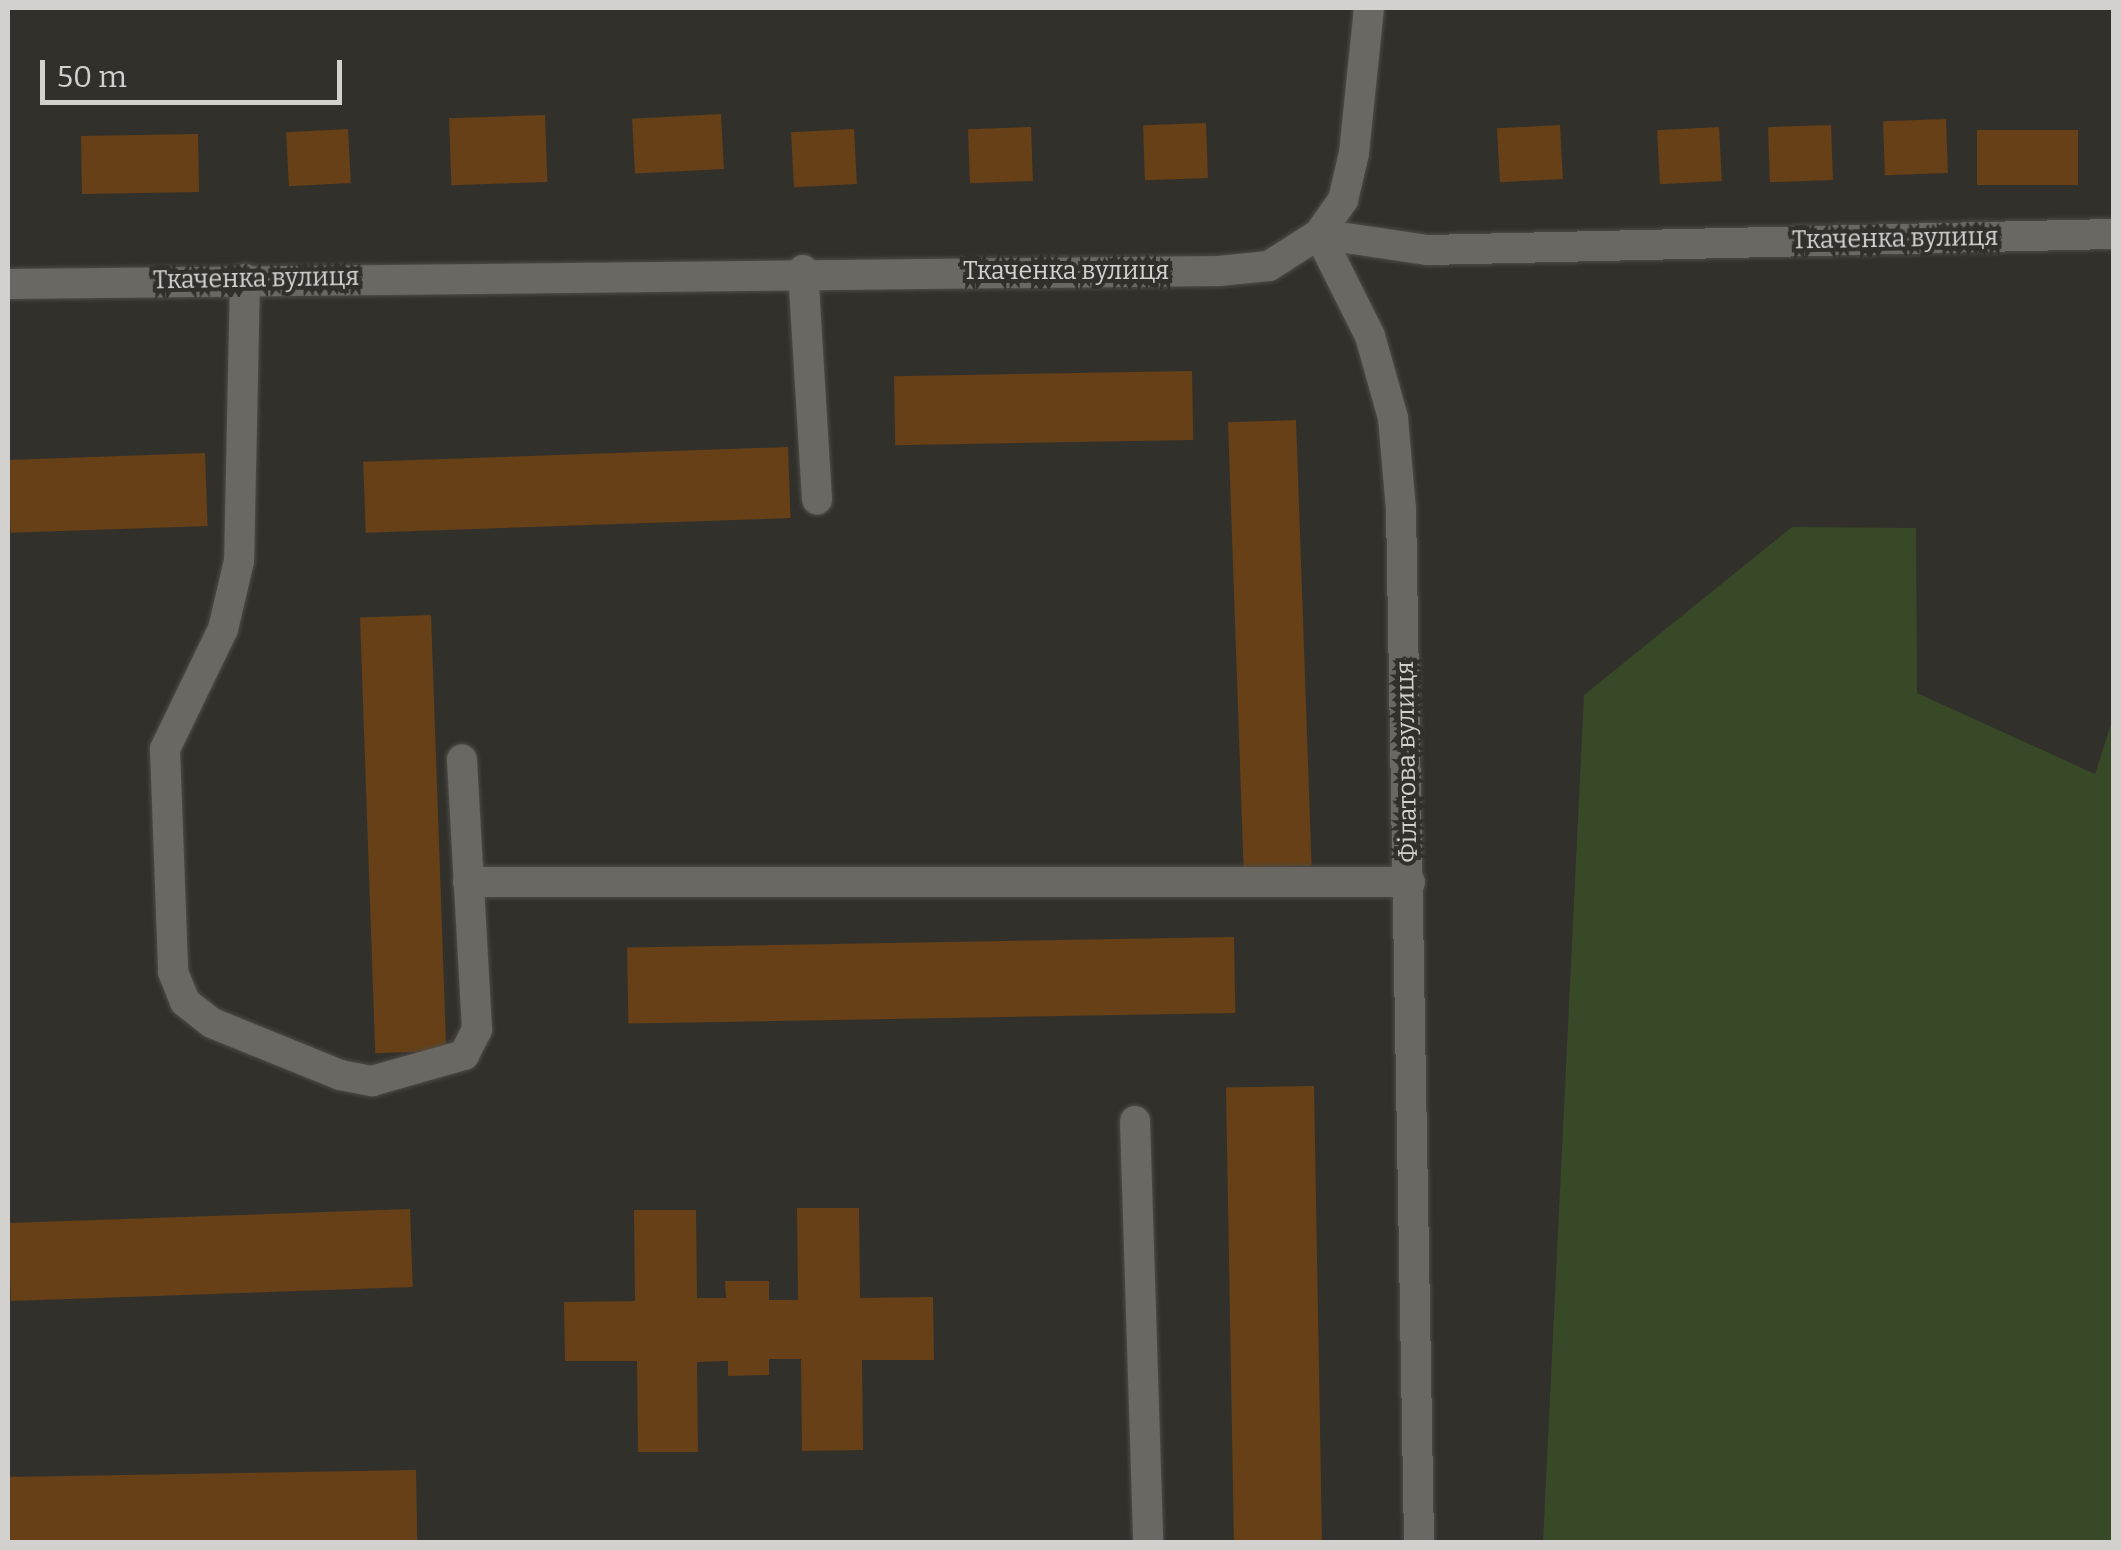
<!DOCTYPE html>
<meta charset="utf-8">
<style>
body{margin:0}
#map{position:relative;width:2121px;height:1550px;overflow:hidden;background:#32302b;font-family:Bitter,serif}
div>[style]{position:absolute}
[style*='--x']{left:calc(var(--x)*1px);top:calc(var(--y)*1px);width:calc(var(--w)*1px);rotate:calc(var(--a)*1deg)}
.green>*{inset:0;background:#374927}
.building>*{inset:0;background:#674017;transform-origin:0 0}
.roads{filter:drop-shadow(0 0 2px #4e4c48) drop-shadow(0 0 2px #4e4c48)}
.minor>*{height:30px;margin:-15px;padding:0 15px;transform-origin:15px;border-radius:15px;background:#6a6862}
span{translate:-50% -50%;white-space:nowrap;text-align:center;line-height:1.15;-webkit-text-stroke:8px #32302b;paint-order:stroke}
.street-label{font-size:25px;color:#d2d1ce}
.frame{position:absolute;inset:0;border:10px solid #d2d1ce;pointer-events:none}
.scale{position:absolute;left:40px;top:60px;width:302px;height:45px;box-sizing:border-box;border:5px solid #d2d1ce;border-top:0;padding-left:12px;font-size:30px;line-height:35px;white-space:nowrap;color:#d2d1ce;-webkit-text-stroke:8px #32302b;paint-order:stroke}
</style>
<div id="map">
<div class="green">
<i style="clip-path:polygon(1792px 527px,1916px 528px,1917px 693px,2095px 774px,2113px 718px,2113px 1542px,1543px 1542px,1584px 695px)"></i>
</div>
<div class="building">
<i style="left:721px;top:114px;width:55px;height:89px;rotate:87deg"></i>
<i style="left:545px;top:115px;width:67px;height:96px;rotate:88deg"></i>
<i style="left:1946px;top:119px;width:54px;height:63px;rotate:88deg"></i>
<i style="left:1206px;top:123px;width:55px;height:63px;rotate:88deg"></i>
<i style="left:1560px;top:125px;width:54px;height:63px;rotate:87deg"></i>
<i style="left:1831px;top:125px;width:55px;height:63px;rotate:88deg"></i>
<i style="left:1031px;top:127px;width:54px;height:63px;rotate:88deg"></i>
<i style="left:1719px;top:127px;width:54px;height:62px;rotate:87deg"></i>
<i style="left:348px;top:129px;width:54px;height:62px;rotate:87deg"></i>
<i style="left:854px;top:129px;width:55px;height:63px;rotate:87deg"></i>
<i style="left:1977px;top:130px;width:101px;height:55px"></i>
<i style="left:198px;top:134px;width:58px;height:117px;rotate:89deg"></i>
<i style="left:1192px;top:371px;width:69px;height:298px;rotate:89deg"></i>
<i style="left:1296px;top:420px;width:446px;height:68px;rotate:88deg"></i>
<i style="left:788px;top:447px;width:71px;height:425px;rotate:88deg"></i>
<i style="left:205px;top:453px;width:73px;height:197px;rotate:88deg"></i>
<i style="left:431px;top:615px;width:436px;height:71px;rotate:88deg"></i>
<i style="left:1234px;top:937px;width:76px;height:607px;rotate:89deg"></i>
<i style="left:1314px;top:1086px;width:456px;height:88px;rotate:89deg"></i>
<i style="clip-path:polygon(797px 1208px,859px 1208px,860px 1298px,933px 1297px,934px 1360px,862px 1360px,863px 1450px,802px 1451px,801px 1359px,769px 1359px,769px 1375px,728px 1376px,728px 1361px,697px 1362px,698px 1452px,638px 1452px,637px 1361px,565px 1361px,564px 1302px,635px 1301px,634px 1210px,696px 1210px,697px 1298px,726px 1298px,725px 1281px,769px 1281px,769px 1300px,798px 1300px)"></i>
<i style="left:410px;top:1209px;width:78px;height:402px;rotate:88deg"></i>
<i style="left:416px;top:1470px;width:72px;height:408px;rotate:89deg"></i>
</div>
<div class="roads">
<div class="minor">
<i style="--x:1319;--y:234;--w:114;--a:63.4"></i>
<i style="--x:1370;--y:336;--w:85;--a:74.3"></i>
<i style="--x:1393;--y:418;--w:91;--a:85"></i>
<i style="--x:1401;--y:509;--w:1033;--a:89"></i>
<i style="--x:1319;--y:234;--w:42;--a:-54.8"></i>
<i style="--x:1343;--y:200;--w:48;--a:-76.8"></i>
<i style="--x:1354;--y:153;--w:146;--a:-84.1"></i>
<i style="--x:803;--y:270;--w:230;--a:86.5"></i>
<i style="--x:245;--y:279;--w:282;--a:91.2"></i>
<i style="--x:239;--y:561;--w:70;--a:103.2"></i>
<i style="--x:223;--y:629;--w:133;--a:115.8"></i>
<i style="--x:165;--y:749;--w:223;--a:87.9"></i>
<i style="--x:173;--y:972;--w:32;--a:68"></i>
<i style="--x:185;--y:1002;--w:34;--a:38"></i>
<i style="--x:212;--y:1023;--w:138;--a:22.1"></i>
<i style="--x:340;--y:1075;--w:33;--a:11"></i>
<i style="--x:372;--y:1081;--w:96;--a:-15.8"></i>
<i style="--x:464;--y:1055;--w:29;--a:-63"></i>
<i style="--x:477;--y:1029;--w:270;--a:-93.2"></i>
<i style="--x:8;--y:284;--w:1211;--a:-0.62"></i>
<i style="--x:1219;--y:271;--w:50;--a:-5.7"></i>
<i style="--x:1269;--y:266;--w:59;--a:-32.6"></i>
<i style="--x:1319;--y:234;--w:110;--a:8.4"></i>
<i style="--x:1428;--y:250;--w:686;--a:-1.34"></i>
<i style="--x:468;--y:882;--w:942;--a:0"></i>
<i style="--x:1135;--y:1121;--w:421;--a:88.2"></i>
</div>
</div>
<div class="street-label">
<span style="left:1895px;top:239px;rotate:-1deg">Ткаченка вулиця</span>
<span style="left:1066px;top:271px">Ткаченка вулиця</span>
<span style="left:256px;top:279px;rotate:-1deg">Ткаченка вулиця</span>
<span style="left:1407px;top:762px;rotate:-91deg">Філатова вулиця</span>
</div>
<div class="frame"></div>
<div class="scale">50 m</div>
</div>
